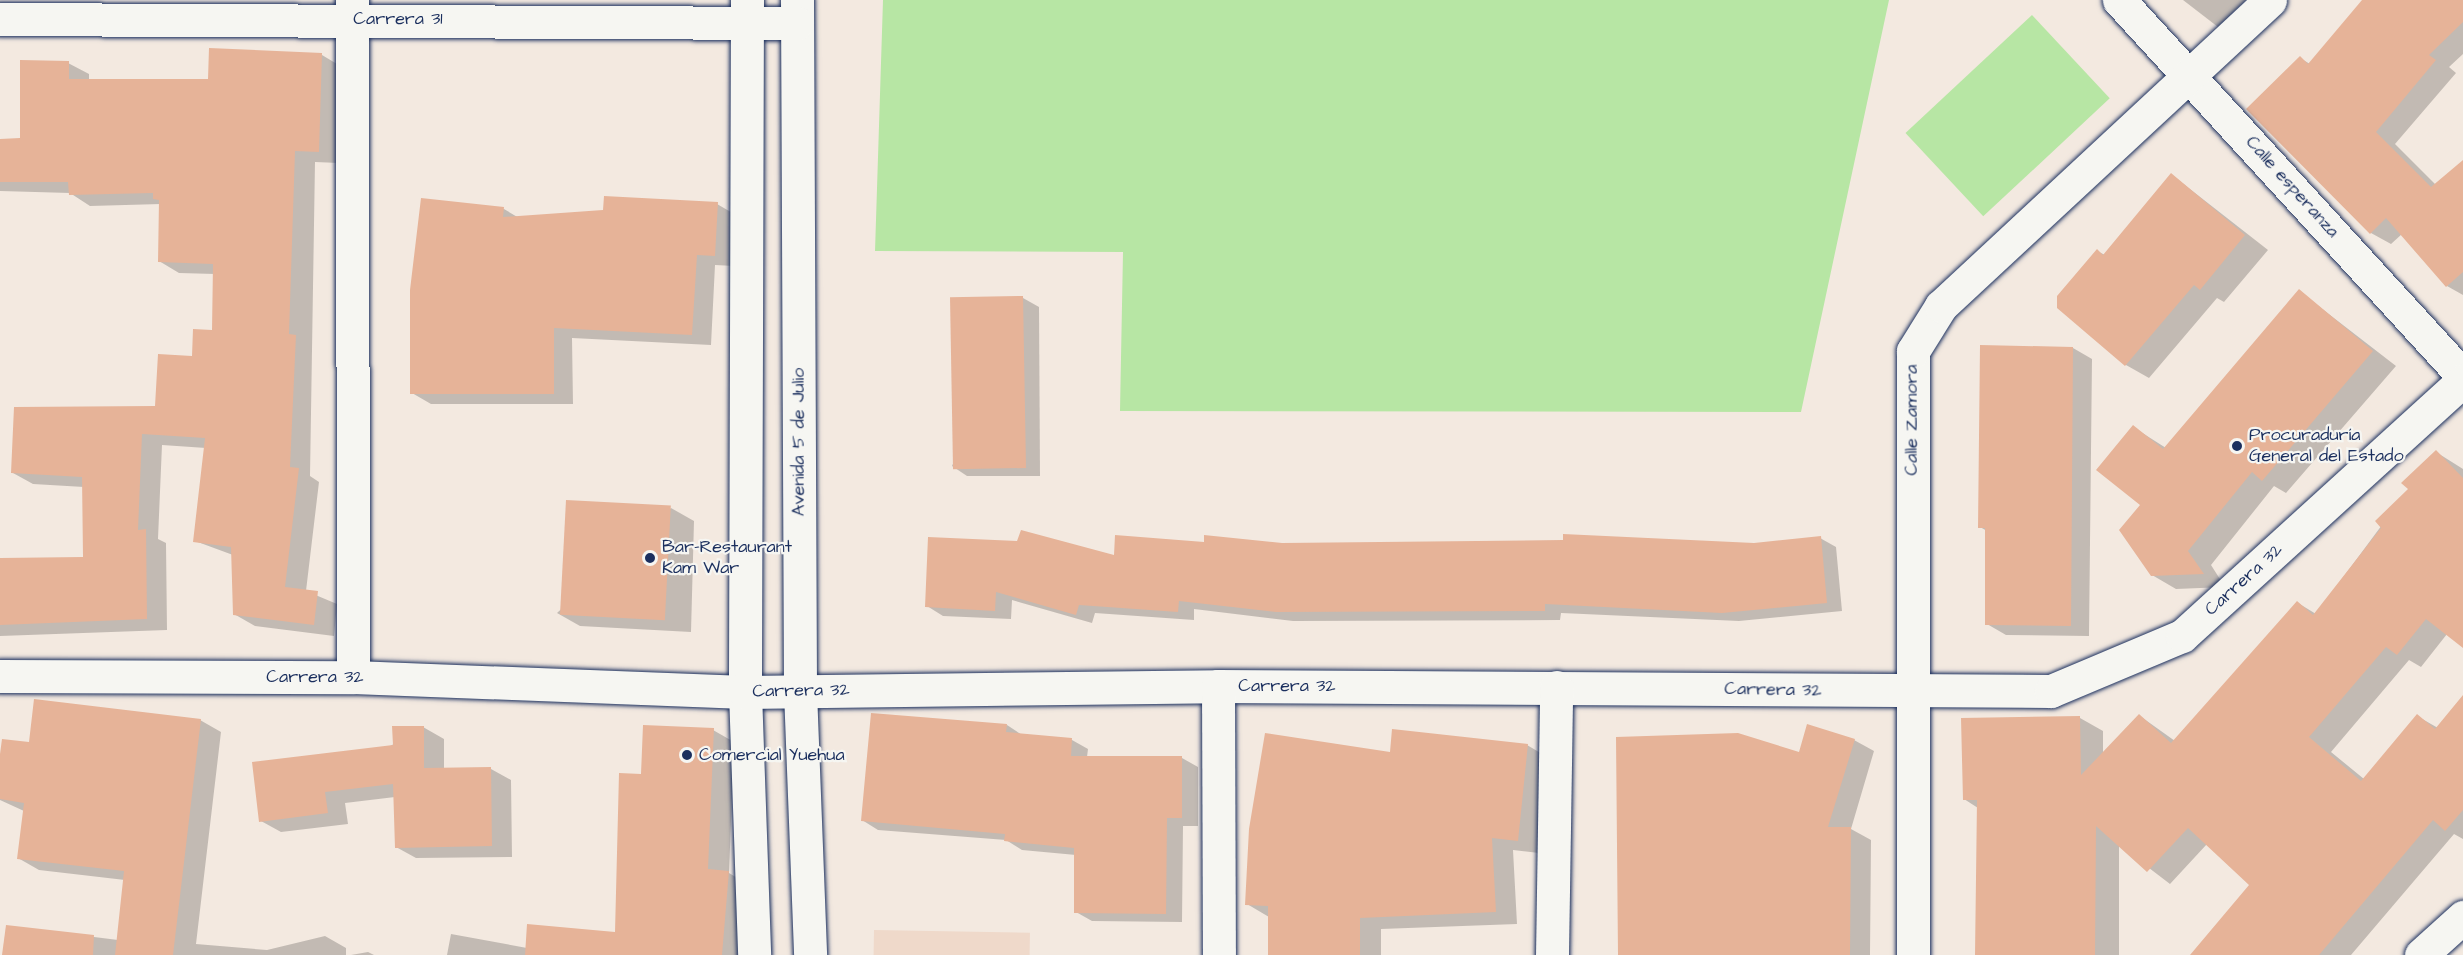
<!DOCTYPE html>
<meta charset="utf-8">
<style>
body{margin:0}
#map{position:relative;width:2463px;height:955px;overflow:hidden;background:#f3e9e0;font-family:"Architects Daughter",sans-serif}
div>[style]{position:absolute}
[style*='--x']{left:calc(var(--x)*1px);top:calc(var(--y)*1px);width:calc(var(--w)*1px);rotate:calc(var(--a)*1deg)}
.built>*{inset:0;background:#efd9ca;transform-origin:0 0}
.green>*{inset:0;background:#b7e6a4;transform-origin:0 0}
.shadow>*{inset:0;background:#0003}
.building>*{inset:0;background:#e6b398;transform-origin:0 0}
.roads{filter:drop-shadow(0 0 2px #1b2f5e) drop-shadow(0 0 2px #1b2f5e)}
.minor>*{height:33px;margin:-16.5px;padding:0 16.5px;transform-origin:16.5px;border-radius:16.5px;background:#f6f6f2}
.dots>*{width:16px;height:16px;translate:-50% -50%;box-sizing:border-box;border:3px solid #f6f6f2;border-radius:50%}
span{translate:-50% -50%;white-space:nowrap;text-align:center;line-height:1.15;-webkit-text-stroke:4.5px #f6f6f2;paint-order:stroke}
.street-label{font-size:18px;color:#1b2f5e}
.poi-label{font-size:18px;color:#1b2f5e}
.left{translate:0 -50%;text-align:left}
</style>
<div id="map">
<div class="built">
<i style="left:874px;top:930px;width:156px;height:25px;rotate:1deg"></i>
</div>
<div class="green">
<i style="clip-path:polygon(883px 0,1889px 0,1801px 412px,1120px 411px,1123px 252px,875px 251px)"></i>
<i style="left:2032px;top:15px;width:114px;height:173px;rotate:47deg"></i>
</div>
<div class="shadow">
<i style="clip-path:polygon(2183px 0,2246px 0,2218px 27px)"></i>
<i style="clip-path:polygon(2381px 0,2463px 0,2463px 54px,2449px 67px,2456px 73px,2395px 144px,2436px 185px,2463px 162px,2463px 295px,2447px 286px,2402px 234px,2391px 244px,2371px 233px,2300px 58px,2310px 64px)"></i>
<i style="clip-path:polygon(322px 55px,342px 67px,339px 163px,315px 162px,310px 476px,319px 482px,306px 591px,337px 604px,334px 636px,255px 626px,234px 614px,233px 555px,195px 541px,206px 448px,162px 445px,158px 539px,166px 543px,167px 630px,0 636px,0 560px,85px 558px,84px 487px,33px 484px,13px 473px,156px 407px,214px 332px,215px 274px,179px 273px,159px 261px,161px 204px,90px 206px,70px 193px,0 191px,0 140px,21px 140px,68px 63px,89px 74px,89px 80px,210px 81px)"></i>
<i style="clip-path:polygon(2172px 175px,2268px 250px,2224px 302px,2217px 298px,2149px 378px,2126px 365px,2097px 251px,2105px 255px)"></i>
<i style="clip-path:polygon(422px 200px,504px 209px,519px 218px,717px 204px,736px 215px,734px 266px,715px 265px,711px 345px,572px 338px,573px 404px,431px 404px,412px 393px)"></i>
<i style="clip-path:polygon(2299px 291px,2396px 366px,2286px 493px,2274px 486px,2211px 565px,2225px 587px,2176px 589px,2152px 575px,2133px 427px,2166px 448px)"></i>
<i style="clip-path:polygon(1023px 298px,1039px 307px,1040px 476px,967px 476px,952px 466px)"></i>
<i style="clip-path:polygon(1981px 346px,2073px 348px,2092px 359px,2089px 636px,2006px 635px,1987px 624px,1987px 531px,1980px 527px)"></i>
<i style="clip-path:polygon(2436px 452px,2463px 469px,2463px 646px,2447px 634px,2421px 667px,2409px 660px,2331px 752px,2364px 779px,2417px 716px,2438px 728px,2463px 698px,2463px 839px,2454px 834px,2351px 955px,2192px 955px,2251px 885px,2207px 844px,2170px 884px,2119px 845px,2119px 955px,1978px 955px,1978px 808px,1964px 799px,2080px 718px,2103px 731px,2103px 754px,2140px 716px,2175px 741px,2298px 603px,2316px 614px)"></i>
<i style="clip-path:polygon(671px 508px,694px 521px,691px 632px,580px 626px,557px 613px)"></i>
<i style="clip-path:polygon(1820px 538px,1836px 547px,1842px 611px,1739px 621px,1561px 613px,1560px 620px,1293px 621px,1194px 609px,1194px 620px,1095px 613px,1092px 623px,1012px 600px,1011px 619px,943px 616px,927px 606px,1115px 557px,1205px 543px,1754px 544px)"></i>
<i style="clip-path:polygon(200px 720px,221px 732px,196px 944px,267px 950px,325px 936px,346px 948px,346px 955px,4px 955px,7px 926px,118px 940px,125px 880px,39px 870px,18px 858px,24px 811px,0 800px,0 766px,30px 743px)"></i>
<i style="clip-path:polygon(1007px 725px,1022px 735px,1072px 740px,1088px 749px,1087px 757px,1182px 758px,1198px 767px,1198px 826px,1183px 826px,1182px 922px,1092px 921px,1076px 912px,1076px 855px,1022px 850px,1006px 840px,878px 830px,862px 820px)"></i>
<i style="clip-path:polygon(423px 727px,444px 739px,444px 769px,491px 769px,511px 780px,512px 857px,416px 858px,396px 847px,395px 797px,345px 803px,348px 824px,281px 832px,261px 821px)"></i>
<i style="clip-path:polygon(713px 730px,734px 742px,729px 873px,749px 885px,747px 955px,447px 955px,451px 934px,527px 948px,616px 933px,643px 776px)"></i>
<i style="clip-path:polygon(1854px 740px,1874px 751px,1851px 829px,1871px 840px,1870px 955px,1620px 955px,1800px 754px)"></i>
<i style="clip-path:polygon(1527px 745px,1549px 758px,1539px 853px,1513px 850px,1517px 924px,1381px 929px,1381px 955px,1269px 955px,1269px 917px,1247px 904px,1391px 753px)"></i>
<i style="clip-path:polygon(368px 952px,374px 955px,351px 955px)"></i>
</div>
<div class="building">
<i style="clip-path:polygon(2362px 0,2463px 0,2463px 22px,2429px 55px,2436px 60px,2376px 132px,2431px 187px,2463px 160px,2463px 272px,2446px 287px,2386px 218px,2370px 234px,2246px 109px,2300px 56px,2308px 64px)"></i>
<i style="clip-path:polygon(209px 48px,322px 53px,319px 152px,295px 151px,289px 334px,296px 335px,290px 467px,299px 468px,285px 587px,318px 591px,314px 625px,233px 615px,231px 547px,193px 542px,205px 438px,142px 434px,138px 530px,146px 529px,147px 619px,0 625px,0 558px,83px 557px,82px 477px,11px 473px,14px 407px,155px 406px,158px 354px,192px 356px,193px 329px,212px 330px,213px 264px,158px 262px,159px 200px,153px 199px,153px 193px,69px 195px,68px 182px,0 182px,0 139px,20px 138px,20px 60px,69px 61px,69px 79px,208px 79px)"></i>
<i style="clip-path:polygon(2171px 173px,2245px 235px,2200px 290px,2194px 285px,2125px 366px,2057px 308px,2057px 296px,2097px 249px,2103px 255px)"></i>
<i style="clip-path:polygon(604px 196px,718px 202px,715px 256px,697px 255px,692px 335px,554px 328px,554px 394px,410px 394px,410px 290px,421px 198px,504px 207px,503px 217px,603px 210px)"></i>
<i style="clip-path:polygon(2299px 289px,2373px 351px,2262px 481px,2252px 472px,2188px 551px,2204px 574px,2151px 576px,2119px 530px,2140px 505px,2096px 470px,2133px 425px,2163px 449px)"></i>
<i style="left:1023px;top:296px;width:172px;height:73px;rotate:89deg"></i>
<i style="clip-path:polygon(1980px 345px,2073px 347px,2071px 626px,1985px 625px,1985px 528px,1978px 528px)"></i>
<i style="clip-path:polygon(2436px 450px,2463px 478px,2463px 648px,2426px 619px,2397px 655px,2386px 647px,2309px 737px,2361px 781px,2417px 714px,2435px 729px,2463px 695px,2463px 810px,2445px 831px,2433px 820px,2319px 955px,2190px 955px,2249px 885px,2188px 828px,2147px 872px,2096px 826px,2095px 955px,1975px 955px,1977px 800px,1963px 800px,1961px 718px,2080px 716px,2081px 775px,2139px 714px,2171px 743px,2297px 601px,2313px 615px,2381px 528px,2375px 521px,2408px 489px,2401px 483px)"></i>
<i style="left:566px;top:500px;width:105px;height:115px;rotate:3deg"></i>
<i style="clip-path:polygon(1021px 530px,1114px 555px,1115px 535px,1204px 542px,1204px 535px,1282px 543px,1563px 540px,1563px 534px,1754px 543px,1821px 536px,1827px 603px,1722px 613px,1545px 604px,1545px 611px,1276px 612px,1179px 601px,1178px 612px,1079px 605px,1076px 615px,996px 592px,995px 611px,925px 607px,928px 537px,1017px 541px)"></i>
<i style="clip-path:polygon(34px 699px,201px 719px,173px 955px,115px 955px,124px 871px,17px 859px,24px 803px,0 799px,0 754px,2px 739px,29px 742px)"></i>
<i style="clip-path:polygon(871px 713px,1007px 724px,1006px 732px,1072px 738px,1071px 756px,1182px 756px,1182px 818px,1167px 818px,1166px 914px,1074px 913px,1074px 848px,1004px 841px,1005px 834px,861px 821px)"></i>
<i style="clip-path:polygon(1807px 724px,1855px 739px,1828px 827px,1851px 827px,1850px 955px,1618px 955px,1616px 737px,1738px 733px,1799px 752px)"></i>
<i style="clip-path:polygon(643px 725px,714px 728px,708px 869px,729px 871px,722px 955px,525px 955px,527px 924px,615px 932px,619px 773px,641px 774px)"></i>
<i style="clip-path:polygon(392px 726px,424px 726px,424px 768px,491px 767px,492px 846px,395px 848px,393px 784px,325px 792px,328px 813px,259px 822px,252px 762px,393px 745px)"></i>
<i style="clip-path:polygon(1392px 729px,1528px 744px,1518px 841px,1492px 838px,1496px 912px,1360px 918px,1360px 955px,1268px 955px,1268px 906px,1245px 905px,1249px 829px,1265px 733px,1390px 752px)"></i>
<i style="clip-path:polygon(6px 925px,94px 935px,93px 955px,2px 955px)"></i>
</div>
<div class="roads">
<div class="minor">
<i style="--x:352;--y:0;--w:677;--a:89.92"></i>
<i style="--x:747;--y:0;--w:692;--a:90.17"></i>
<i style="--x:745;--y:692;--w:263;--a:88"></i>
<i style="--x:797;--y:0;--w:691;--a:89.75"></i>
<i style="--x:800;--y:691;--w:264;--a:87.8"></i>
<i style="--x:2119;--y:0;--w:510;--a:47.54"></i>
<i style="--x:0;--y:19;--w:797;--a:0.29"></i>
<i style="--x:0;--y:676;--w:353;--a:0.2"></i>
<i style="--x:353;--y:677;--w:392;--a:2.2"></i>
<i style="--x:745;--y:692;--w:473;--a:-0.7"></i>
<i style="--x:1218;--y:686;--w:833;--a:0.34"></i>
<i style="--x:2051;--y:691;--w:142;--a:-22.8"></i>
<i style="--x:2182;--y:636;--w:380;--a:-42.3"></i>
<i style="--x:1218;--y:686;--w:269;--a:89.8"></i>
<i style="--x:1552;--y:955;--w:268;--a:-89.1"></i>
<i style="--x:1913;--y:955;--w:604;--a:-90"></i>
<i style="--x:1913;--y:351;--w:53;--a:-58.1"></i>
<i style="--x:1941;--y:306;--w:449;--a:-42.9"></i>
<i style="--x:2421;--y:955;--w:57;--a:-42.1"></i>
</div>
</div>
<div class="dots">
<i style="left:2237px;top:446px;background:#1b2f5e"></i>
<i style="left:650px;top:558px;background:#1b2f5e"></i>
<i style="left:687px;top:755px;background:#1b2f5e"></i>
</div>
<div class="street-label">
<span style="left:398px;top:19px">Carrera 31</span>
<span style="left:2292px;top:187px;rotate:48deg">Calle esperanza</span>
<span style="left:1912px;top:420px;rotate:-90deg">Calle Zamora</span>
<span style="left:799px;top:442px;rotate:-90deg">Avenida 5 de Julio</span>
<span style="left:2244px;top:580px;rotate:-42deg">Carrera 32</span>
<span style="left:315px;top:677px">Carrera 32</span>
<span style="left:1287px;top:686px">Carrera 32</span>
<span style="left:1773px;top:690px;rotate:1deg">Carrera 32</span>
<span style="left:801px;top:691px;rotate:-1deg">Carrera 32</span>
</div>
<div class="poi-label">
<span class="left" style="left:2249px;top:446px">Procuraduría<br>General del Estado</span>
<span class="left" style="left:662px;top:558px">Bar-Restaurant<br>Kam War</span>
<span class="left" style="left:699px;top:755px">Comercial Yuehua</span>
</div>
</div>
